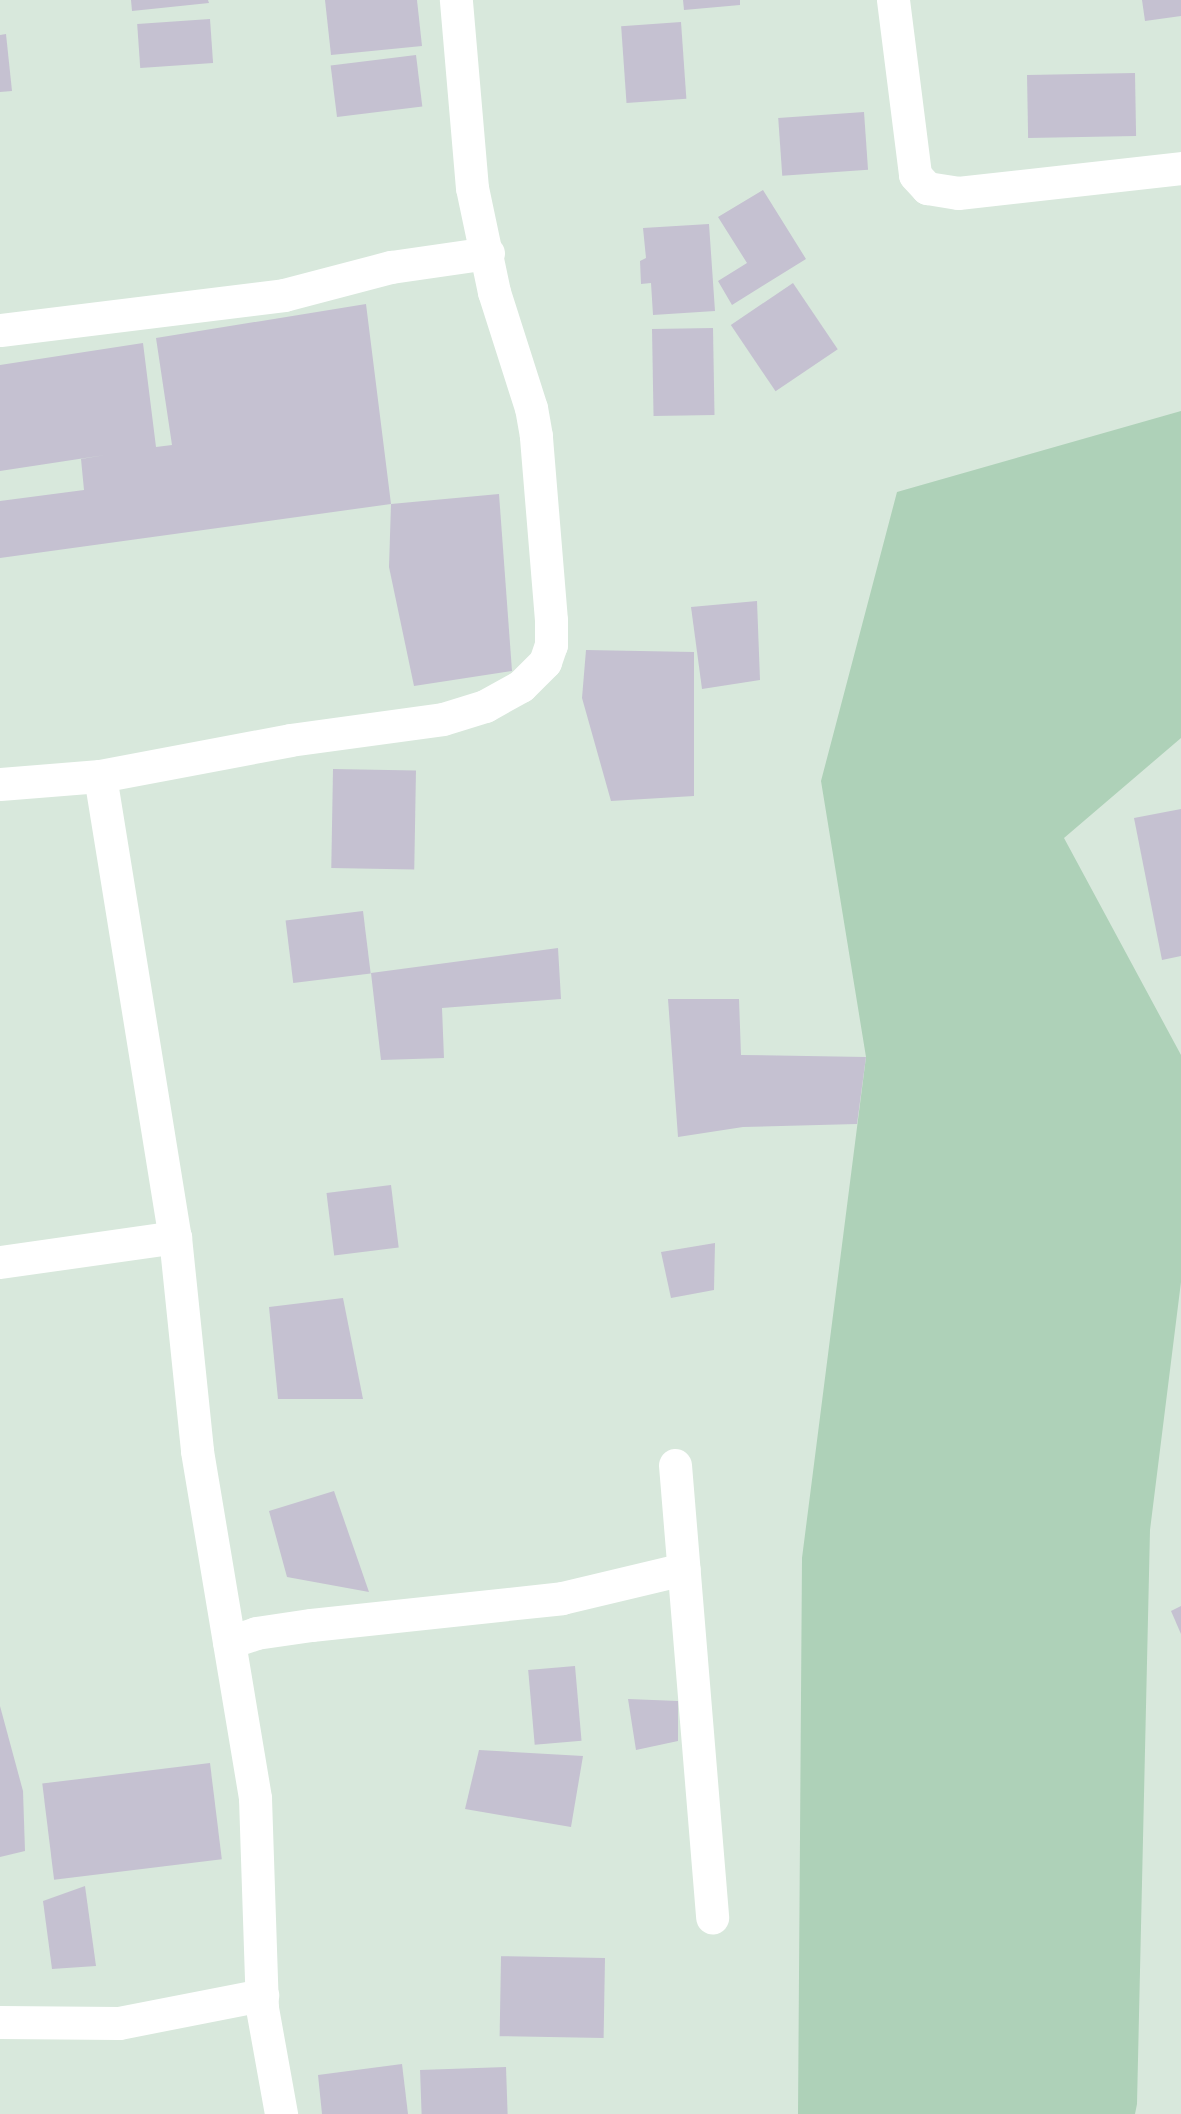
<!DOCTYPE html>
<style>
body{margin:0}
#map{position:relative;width:1181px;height:2114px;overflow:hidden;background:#d8e8dc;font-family:Arial,sans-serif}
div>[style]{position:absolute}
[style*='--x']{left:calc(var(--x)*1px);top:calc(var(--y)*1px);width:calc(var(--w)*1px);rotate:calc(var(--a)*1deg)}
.green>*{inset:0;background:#aed1b8}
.building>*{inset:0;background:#c5c1d1;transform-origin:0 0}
.minor>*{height:33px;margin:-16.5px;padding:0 16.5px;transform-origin:16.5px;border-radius:16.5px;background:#fff}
span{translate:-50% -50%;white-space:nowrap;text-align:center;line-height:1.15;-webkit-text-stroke:5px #e5f5e9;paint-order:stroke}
</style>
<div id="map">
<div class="green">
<i style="clip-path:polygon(1181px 411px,1181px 738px,1064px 838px,1181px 1055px,1181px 1282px,1150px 1530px,1137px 2104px,1135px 2114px,798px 2114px,802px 1558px,866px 1057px,821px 781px,897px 492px)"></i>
</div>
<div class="building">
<i style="clip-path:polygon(131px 0,208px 0,209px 3px,132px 11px)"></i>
<i style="clip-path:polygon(325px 0,417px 0,422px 46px,331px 55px)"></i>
<i style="clip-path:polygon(683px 0,740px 0,740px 5px,684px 10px)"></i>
<i style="clip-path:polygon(1142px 0,1181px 0,1181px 16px,1145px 21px)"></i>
<i style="left:210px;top:19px;width:44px;height:73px;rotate:86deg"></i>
<i style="left:681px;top:22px;width:77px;height:60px;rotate:86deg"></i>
<i style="clip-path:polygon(6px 34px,12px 91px,0 92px,0 35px)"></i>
<i style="left:416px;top:55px;width:52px;height:86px;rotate:83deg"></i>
<i style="left:1135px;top:73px;width:63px;height:108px;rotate:89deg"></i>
<i style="left:864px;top:112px;width:58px;height:86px;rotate:86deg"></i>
<i style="clip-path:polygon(763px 190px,806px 259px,732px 305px,718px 281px,747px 263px,718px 217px)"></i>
<i style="clip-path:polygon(709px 224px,715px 311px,653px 315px,651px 283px,641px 284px,640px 261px,646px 258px,643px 228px)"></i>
<i style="left:793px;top:283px;width:80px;height:75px;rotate:56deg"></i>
<i style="clip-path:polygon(366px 304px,391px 504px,0 558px,0 501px,84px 490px,81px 459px,105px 455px,0 471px,0 365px,143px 343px,156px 447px,172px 445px,156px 338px)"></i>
<i style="left:713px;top:328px;width:87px;height:61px;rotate:89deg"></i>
<i style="clip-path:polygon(499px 494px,512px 671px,414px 686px,389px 567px,391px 504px)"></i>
<i style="clip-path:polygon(757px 601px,760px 680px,702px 689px,691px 607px)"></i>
<i style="clip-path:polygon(586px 650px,694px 652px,694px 796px,611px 801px,582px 698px)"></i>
<i style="left:333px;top:769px;width:83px;height:99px;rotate:1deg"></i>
<i style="clip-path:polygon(1181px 809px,1181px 956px,1162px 960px,1134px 818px)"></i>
<i style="left:363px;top:911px;width:63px;height:78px;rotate:83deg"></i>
<i style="clip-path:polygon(558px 948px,561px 999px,442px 1008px,444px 1058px,381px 1060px,371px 973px)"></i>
<i style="clip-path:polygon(668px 999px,739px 999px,741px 1055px,866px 1057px,857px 1124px,743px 1127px,678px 1137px)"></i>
<i style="left:391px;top:1185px;width:63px;height:65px;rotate:83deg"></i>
<i style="clip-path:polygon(715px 1243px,714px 1290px,671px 1298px,661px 1252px)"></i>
<i style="clip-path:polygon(343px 1298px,363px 1399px,278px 1399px,269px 1307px)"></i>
<i style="clip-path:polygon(334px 1491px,369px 1592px,287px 1577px,269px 1511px)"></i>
<i style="clip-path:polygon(1181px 1606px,1181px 1634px,1171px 1611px)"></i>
<i style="left:575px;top:1666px;width:75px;height:47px;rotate:85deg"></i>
<i style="clip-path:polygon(628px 1699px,678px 1701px,678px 1741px,636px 1750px)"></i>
<i style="clip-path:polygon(0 1706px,23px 1791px,25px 1851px,0 1857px)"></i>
<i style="clip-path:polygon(479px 1750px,583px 1756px,571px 1827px,465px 1809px)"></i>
<i style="left:210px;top:1763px;width:97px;height:169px;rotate:83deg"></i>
<i style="clip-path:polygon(85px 1886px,96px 1966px,52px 1969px,43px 1901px)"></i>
<i style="left:605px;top:1958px;width:80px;height:104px;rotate:91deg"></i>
<i style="clip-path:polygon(402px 2064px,408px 2114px,322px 2114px,318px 2075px)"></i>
<i style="left:506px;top:2067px;width:47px;height:86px;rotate:88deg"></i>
</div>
<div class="minor">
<i style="--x:893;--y:0;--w:176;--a:82.8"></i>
<i style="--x:915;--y:175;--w:18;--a:47"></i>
<i style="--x:927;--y:188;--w:31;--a:9"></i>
<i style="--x:958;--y:193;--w:224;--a:-6.4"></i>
<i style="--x:0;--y:330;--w:286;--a:-7"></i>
<i style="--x:284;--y:295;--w:111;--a:-14.7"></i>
<i style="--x:391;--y:267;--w:98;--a:-8.2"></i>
<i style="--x:100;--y:776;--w:467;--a:80.8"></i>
<i style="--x:175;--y:1237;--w:215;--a:84.1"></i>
<i style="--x:197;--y:1451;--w:352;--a:80.5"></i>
<i style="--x:255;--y:1798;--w:210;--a:88.1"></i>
<i style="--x:262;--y:2008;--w:108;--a:79.8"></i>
<i style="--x:0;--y:784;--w:100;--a:-4.6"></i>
<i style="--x:100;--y:776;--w:193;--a:-10.7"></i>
<i style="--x:290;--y:740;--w:154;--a:-7.8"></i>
<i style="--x:443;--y:719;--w:44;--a:-17.2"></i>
<i style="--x:485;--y:706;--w:41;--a:-29.1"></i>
<i style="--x:521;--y:686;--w:34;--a:-45"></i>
<i style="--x:545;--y:662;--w:18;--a:-71"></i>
<i style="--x:551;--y:645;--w:25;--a:-90"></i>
<i style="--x:551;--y:620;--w:185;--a:-94.7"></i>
<i style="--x:536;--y:436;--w:28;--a:-100"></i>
<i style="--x:531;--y:408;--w:122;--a:-107.7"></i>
<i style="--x:494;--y:292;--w:106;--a:-101.9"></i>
<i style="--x:472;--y:188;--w:189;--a:-94.9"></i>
<i style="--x:0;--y:1262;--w:177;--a:-8.1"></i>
<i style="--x:675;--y:1465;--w:454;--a:85.3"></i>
<i style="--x:229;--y:1642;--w:28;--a:-18"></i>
<i style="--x:256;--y:1633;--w:56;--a:-8.3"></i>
<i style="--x:311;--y:1625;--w:252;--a:-6.1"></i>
<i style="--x:562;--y:1598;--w:125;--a:-13.4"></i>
<i style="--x:0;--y:2022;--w:119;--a:0.5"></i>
<i style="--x:119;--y:2023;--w:146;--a:-11.1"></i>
</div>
</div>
